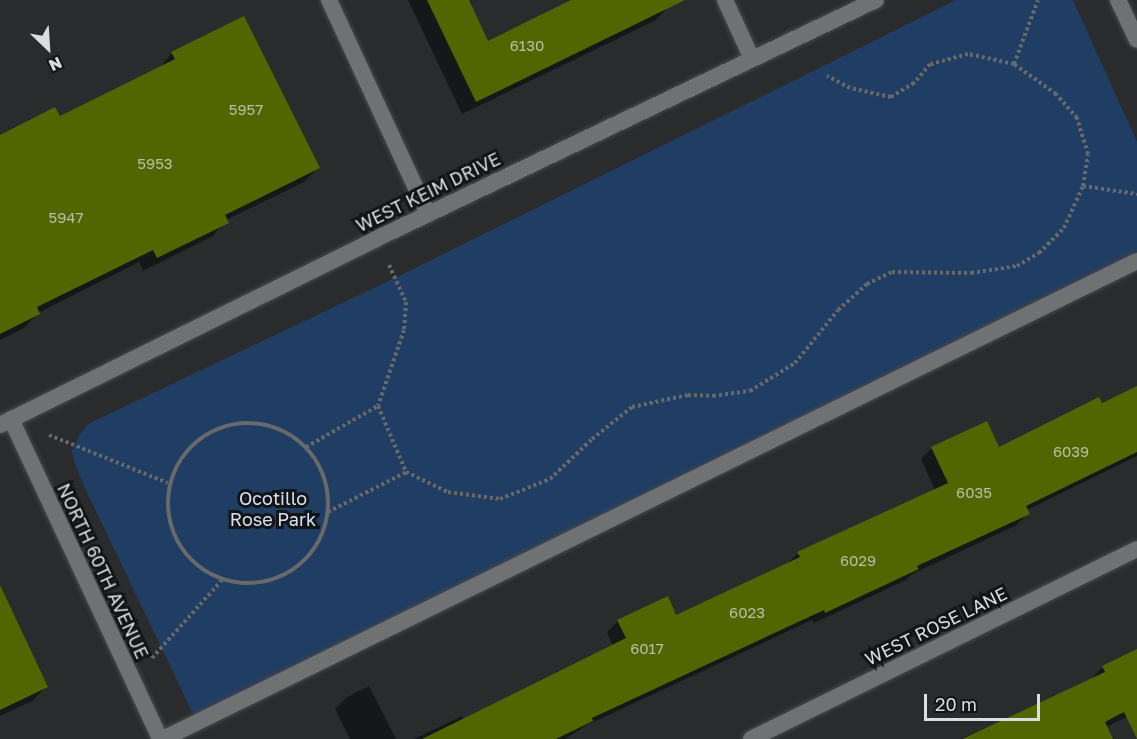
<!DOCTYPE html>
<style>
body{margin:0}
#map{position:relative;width:1137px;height:739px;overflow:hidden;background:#2a2b2d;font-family:"Golos Text",sans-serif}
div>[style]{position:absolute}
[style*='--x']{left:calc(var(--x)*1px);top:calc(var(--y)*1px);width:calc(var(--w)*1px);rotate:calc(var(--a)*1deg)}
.green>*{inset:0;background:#203d63}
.shadow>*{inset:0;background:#0007}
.building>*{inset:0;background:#516600}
.path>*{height:4px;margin-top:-2px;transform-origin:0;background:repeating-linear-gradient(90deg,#67696a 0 3px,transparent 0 6px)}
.path>.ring{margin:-2px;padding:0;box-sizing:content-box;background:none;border:4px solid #67696a;border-radius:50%}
.roads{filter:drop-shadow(0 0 2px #46484a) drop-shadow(0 0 2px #46484a)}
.service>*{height:16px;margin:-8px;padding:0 8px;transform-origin:8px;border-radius:8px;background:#6f7173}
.minor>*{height:16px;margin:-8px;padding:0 8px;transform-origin:8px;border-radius:8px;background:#6f7173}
span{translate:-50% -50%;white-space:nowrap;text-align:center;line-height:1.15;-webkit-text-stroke:6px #131415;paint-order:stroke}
.number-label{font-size:15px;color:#b8bfa6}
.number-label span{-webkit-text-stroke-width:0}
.street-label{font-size:18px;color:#dbddde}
.park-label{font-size:18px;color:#d4e2f5}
.north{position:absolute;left:18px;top:18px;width:60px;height:60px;-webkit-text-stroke:4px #131415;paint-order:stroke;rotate:155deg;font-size:16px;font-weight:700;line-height:24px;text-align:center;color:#dbddde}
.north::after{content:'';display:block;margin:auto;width:21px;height:27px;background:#dbddde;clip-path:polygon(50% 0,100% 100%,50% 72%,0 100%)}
.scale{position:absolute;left:924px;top:694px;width:116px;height:27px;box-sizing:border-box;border:3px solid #dbddde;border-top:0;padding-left:8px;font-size:18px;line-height:21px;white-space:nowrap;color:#dbddde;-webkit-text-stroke:4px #131415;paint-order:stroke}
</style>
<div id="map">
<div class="green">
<i style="clip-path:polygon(956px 0,1073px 0,1137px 142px,1137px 261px,197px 722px,85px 488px,74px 461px,72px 451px,80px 434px,88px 424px,395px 278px)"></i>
</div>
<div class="shadow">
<i style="clip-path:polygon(408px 0,467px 0,487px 43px,574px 0,666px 0,669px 6px,656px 20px,462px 114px)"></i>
<i style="clip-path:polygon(172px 53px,318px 168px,304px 182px,226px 220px,213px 236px,143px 271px,139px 262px,38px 313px,24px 328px,0 340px,0 136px,59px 118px,159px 69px)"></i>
<i style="clip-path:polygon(1137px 387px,1137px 456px,1027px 510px,1028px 513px,1017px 525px,912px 574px,906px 580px,814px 623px,812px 620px,587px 725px,565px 739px,414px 739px,462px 716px,464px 720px,613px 646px,607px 632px,618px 621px,675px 617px,786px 565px,798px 553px,935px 490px,921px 459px,932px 448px,998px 449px)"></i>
<i style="clip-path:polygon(0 588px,46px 687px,32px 701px,0 716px)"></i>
<i style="clip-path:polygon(1137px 651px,1137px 712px,1106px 727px,1112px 739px,960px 739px,1089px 681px,1103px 667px)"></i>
<i style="clip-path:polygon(369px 686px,396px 739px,350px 739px,335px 709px,347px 697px)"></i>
</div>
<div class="building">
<i style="clip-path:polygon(427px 0,469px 0,488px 41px,571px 0,685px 0,476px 102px)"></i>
<i style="clip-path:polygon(244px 16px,320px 168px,225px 215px,229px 223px,157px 258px,153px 250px,37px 307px,40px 314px,0 334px,0 135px,55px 107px,60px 116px,175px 59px,171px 52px)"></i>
<i style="clip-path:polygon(1137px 386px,1137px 452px,1026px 506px,1030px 514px,917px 566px,919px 569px,825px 613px,824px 610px,592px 718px,593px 721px,556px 739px,422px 739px,626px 638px,617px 620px,668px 596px,676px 615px,800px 557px,797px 552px,948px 483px,931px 447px,987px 421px,999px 447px,1099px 397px,1102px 403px)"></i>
<i style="clip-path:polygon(0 585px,48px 687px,0 710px)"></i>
<i style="clip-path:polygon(1137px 649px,1137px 739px,1124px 712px,1105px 722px,1113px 739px,962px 739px,1105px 672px,1102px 666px)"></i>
</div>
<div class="path">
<i style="--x:1014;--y:64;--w:68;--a:-69.4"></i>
<i style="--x:1083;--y:186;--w:55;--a:8.4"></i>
<i style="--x:389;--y:265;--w:41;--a:65.3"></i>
<i style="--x:406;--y:302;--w:28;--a:94"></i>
<i style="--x:404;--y:330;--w:80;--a:108.9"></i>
<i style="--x:378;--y:406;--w:72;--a:67"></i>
<i style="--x:406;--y:472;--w:47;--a:25.5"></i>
<i style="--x:448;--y:492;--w:52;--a:7.7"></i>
<i style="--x:500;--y:499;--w:54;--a:-21.8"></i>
<i style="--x:550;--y:479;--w:58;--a:-43.6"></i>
<i style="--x:592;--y:439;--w:51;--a:-38.7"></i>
<i style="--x:632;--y:407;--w:57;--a:-12.1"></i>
<i style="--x:688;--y:395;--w:25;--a:2"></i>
<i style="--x:713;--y:396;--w:37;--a:-8"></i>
<i style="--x:750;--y:391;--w:53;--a:-31.9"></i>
<i style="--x:795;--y:363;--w:68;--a:-50.9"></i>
<i style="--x:838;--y:310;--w:39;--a:-42"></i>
<i style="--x:867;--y:284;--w:28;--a:-26"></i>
<i style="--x:892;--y:272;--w:79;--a:0.7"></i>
<i style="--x:971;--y:273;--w:47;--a:-8.7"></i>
<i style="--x:1017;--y:266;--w:26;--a:-31"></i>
<i style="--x:1039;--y:253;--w:35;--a:-45"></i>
<i style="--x:1064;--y:228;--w:46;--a:-65.7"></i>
<i style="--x:1083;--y:186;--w:32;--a:-81"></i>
<i style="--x:1088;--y:154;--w:38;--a:-107"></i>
<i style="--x:1077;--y:118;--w:32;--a:-131"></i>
<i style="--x:1056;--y:94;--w:52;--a:-144.5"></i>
<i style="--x:1014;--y:64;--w:47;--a:-167.7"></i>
<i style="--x:968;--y:54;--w:39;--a:165"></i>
<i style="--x:930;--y:64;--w:25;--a:130"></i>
<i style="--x:914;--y:83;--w:27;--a:149"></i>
<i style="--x:891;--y:97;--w:42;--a:-167.6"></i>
<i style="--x:850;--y:88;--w:26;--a:-152"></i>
<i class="ring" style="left:168px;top:423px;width:156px;height:156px"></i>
<i style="--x:49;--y:435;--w:128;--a:22"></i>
<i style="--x:306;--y:447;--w:83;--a:-29.7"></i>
<i style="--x:328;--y:512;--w:88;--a:-27.1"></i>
<i style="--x:152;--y:658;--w:105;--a:-48.1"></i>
</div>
<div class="roads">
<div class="service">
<i style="--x:725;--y:0;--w:65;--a:65.4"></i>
<i style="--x:163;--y:739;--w:1085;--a:-26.14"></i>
</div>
<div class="minor">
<i style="--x:329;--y:0;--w:236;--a:65.2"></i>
<i style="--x:1118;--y:0;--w:44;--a:64.6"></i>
<i style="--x:11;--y:419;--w:353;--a:65"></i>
<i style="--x:0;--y:425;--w:419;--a:-26.3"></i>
<i style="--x:376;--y:239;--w:554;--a:-25.55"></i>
<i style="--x:751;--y:739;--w:430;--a:-26.2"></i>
</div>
</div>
<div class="number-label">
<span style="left:527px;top:46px">6130</span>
<span style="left:246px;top:110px">5957</span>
<span style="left:155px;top:164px">5953</span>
<span style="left:66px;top:218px">5947</span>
<span style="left:1071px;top:452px">6039</span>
<span style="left:974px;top:493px">6035</span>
<span style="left:858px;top:561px">6029</span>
<span style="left:747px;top:613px">6023</span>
<span style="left:647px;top:649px">6017</span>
</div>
<div class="street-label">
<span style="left:428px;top:192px;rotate:-26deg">WEST KEIM DRIVE</span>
<span style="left:103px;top:571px;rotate:65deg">NORTH 60TH AVENUE</span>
<span style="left:936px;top:626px;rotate:-26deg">WEST ROSE LANE</span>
</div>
<div class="park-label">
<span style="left:273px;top:509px">Ocotillo<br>Rose Park</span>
</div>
<div class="north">N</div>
<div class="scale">20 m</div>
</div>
